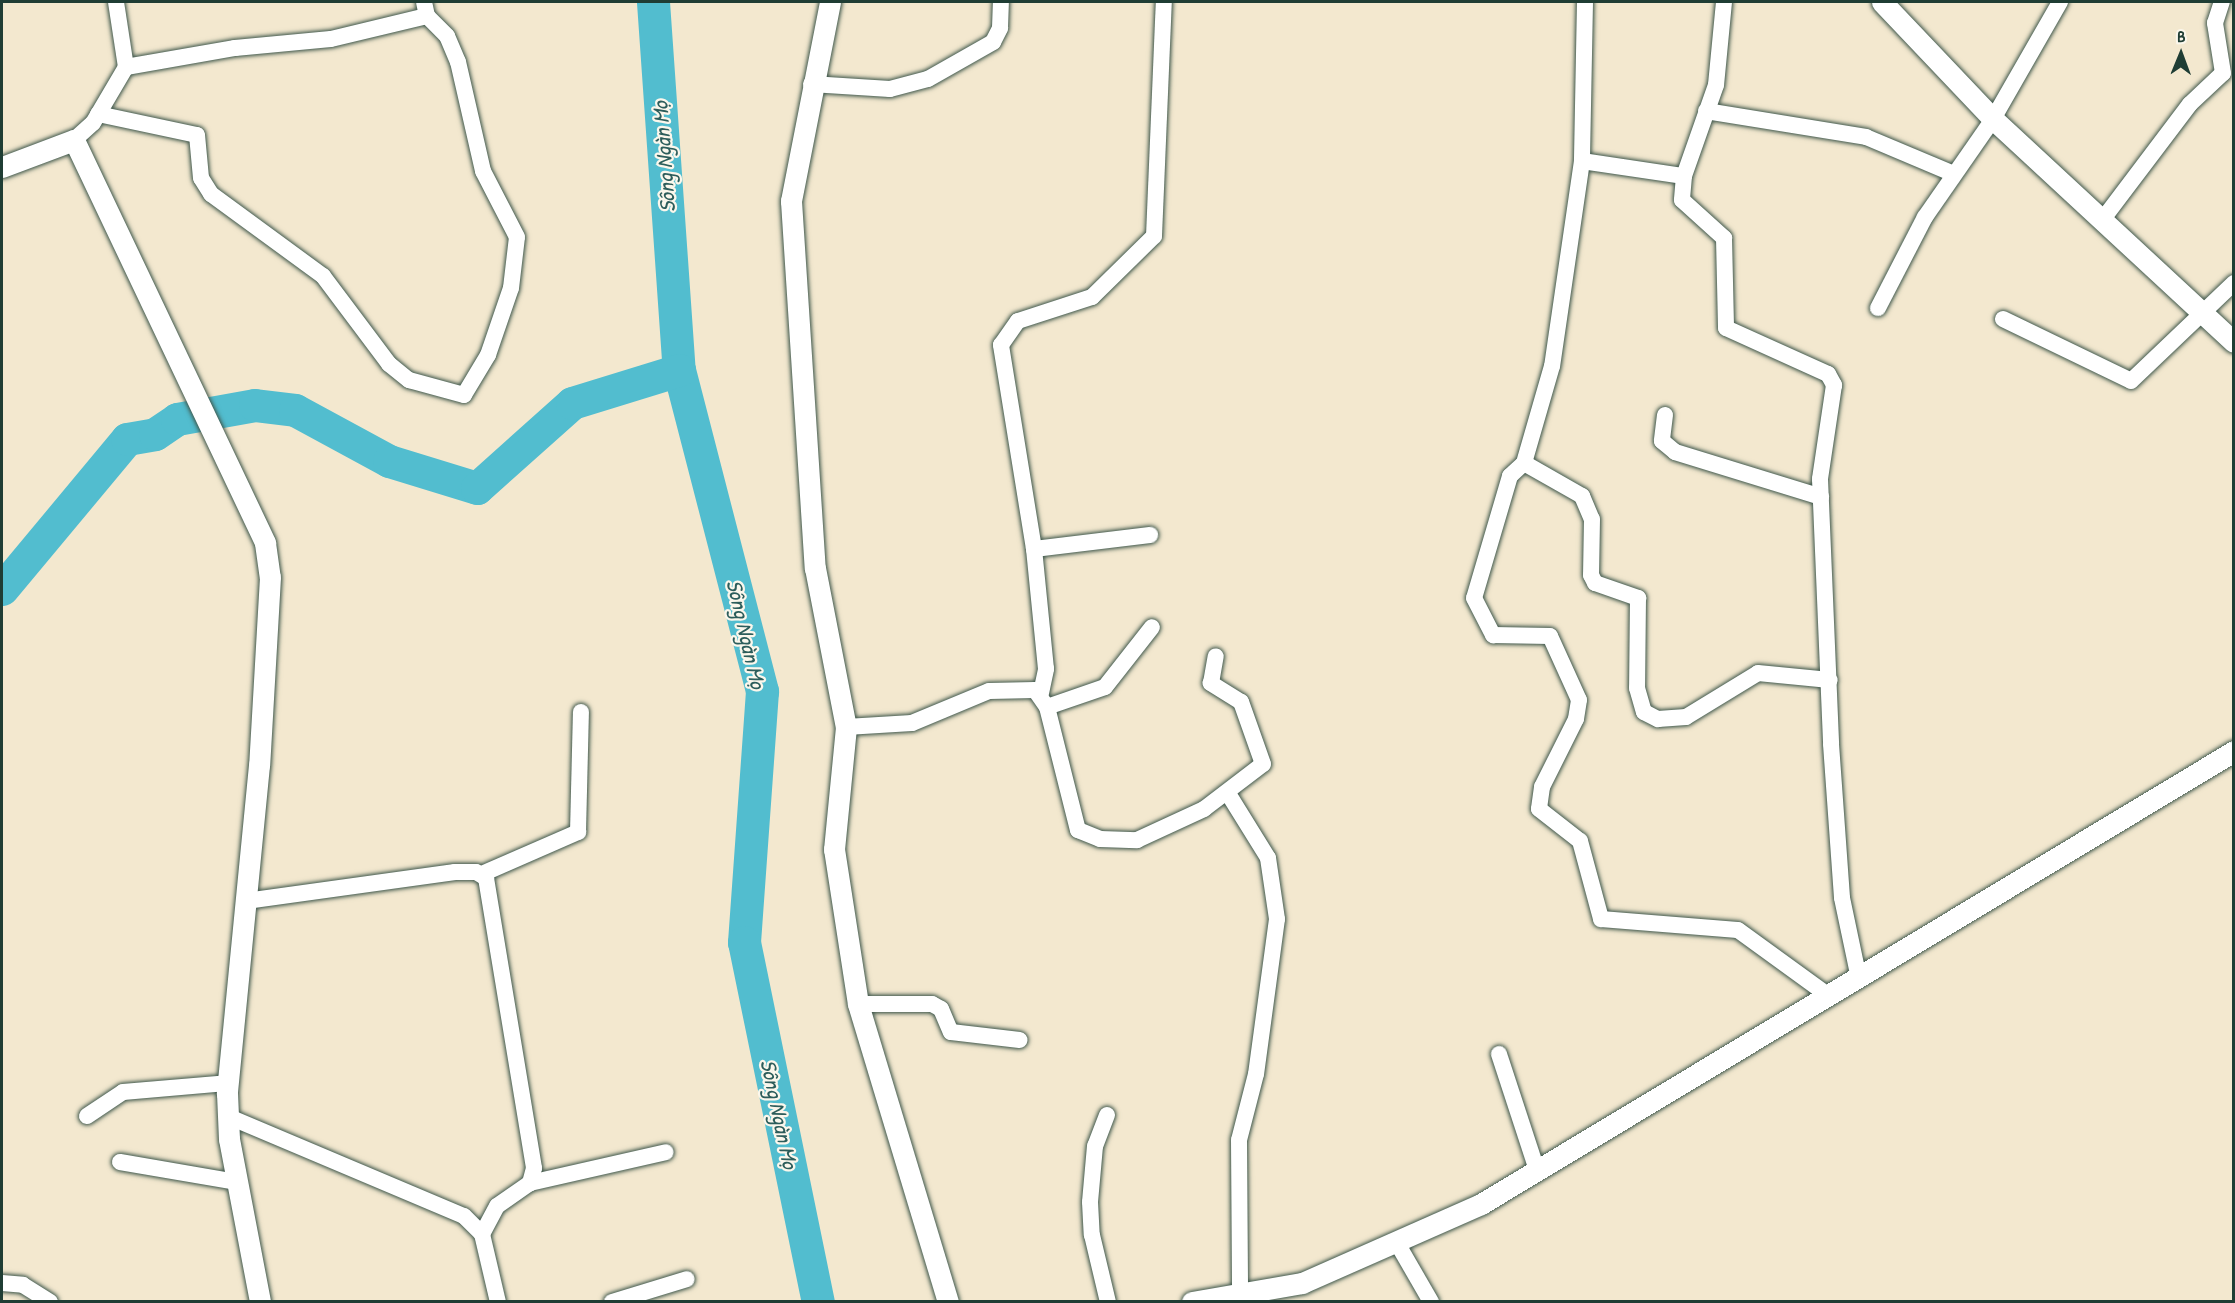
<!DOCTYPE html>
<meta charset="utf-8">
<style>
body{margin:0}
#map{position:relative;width:2235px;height:1303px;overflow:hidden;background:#f3e8cf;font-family:"Patrick Hand",sans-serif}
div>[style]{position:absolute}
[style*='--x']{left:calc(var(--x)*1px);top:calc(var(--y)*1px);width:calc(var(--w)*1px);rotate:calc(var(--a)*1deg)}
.river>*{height:33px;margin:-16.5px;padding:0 16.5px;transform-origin:16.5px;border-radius:16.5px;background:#52bdcf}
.roads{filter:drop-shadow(0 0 2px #3f574b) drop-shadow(0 0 2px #3f574b)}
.minor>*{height:16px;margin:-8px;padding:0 8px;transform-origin:8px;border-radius:8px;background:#fff}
.tertiary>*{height:21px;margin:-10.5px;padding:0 10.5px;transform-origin:10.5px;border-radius:10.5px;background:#fff}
span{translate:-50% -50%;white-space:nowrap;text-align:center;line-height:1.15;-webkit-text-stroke:4.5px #fbf7ec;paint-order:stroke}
.water-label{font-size:22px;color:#2c5d5b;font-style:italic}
.frame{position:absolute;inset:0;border:3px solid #1f3d34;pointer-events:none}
.north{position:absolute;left:2151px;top:24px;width:60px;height:60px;-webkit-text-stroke:4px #fbf7ec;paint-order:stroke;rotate:1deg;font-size:16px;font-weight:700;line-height:24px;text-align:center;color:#1f3d34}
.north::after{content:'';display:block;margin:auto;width:21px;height:27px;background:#1f3d34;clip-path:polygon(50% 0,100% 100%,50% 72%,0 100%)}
</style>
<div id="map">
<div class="river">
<i style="--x:653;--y:2;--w:369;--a:86"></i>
<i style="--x:679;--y:370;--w:332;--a:75.5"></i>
<i style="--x:762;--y:691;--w:252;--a:94.1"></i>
<i style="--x:744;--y:942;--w:368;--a:78.4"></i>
<i style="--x:2;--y:589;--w:195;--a:-50.2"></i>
<i style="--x:127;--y:439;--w:28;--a:-10"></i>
<i style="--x:155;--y:434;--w:27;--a:-34"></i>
<i style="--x:177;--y:419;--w:79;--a:-10.2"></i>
<i style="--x:255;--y:405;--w:40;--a:7.1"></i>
<i style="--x:295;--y:410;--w:107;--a:28.5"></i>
<i style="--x:389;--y:461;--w:92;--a:17.1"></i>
<i style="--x:477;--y:488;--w:127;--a:-41.8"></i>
<i style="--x:572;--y:403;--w:112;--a:-17.1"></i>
</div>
<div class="roads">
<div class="minor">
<i style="--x:116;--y:2;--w:66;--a:81.3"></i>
<i style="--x:1585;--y:2;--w:159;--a:91.1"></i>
<i style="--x:1582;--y:161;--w:207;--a:98.3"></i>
<i style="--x:1552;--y:366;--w:101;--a:106.1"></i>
<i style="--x:1524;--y:463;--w:67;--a:29.6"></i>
<i style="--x:1582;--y:496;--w:25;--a:67"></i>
<i style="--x:1592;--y:519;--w:56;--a:91"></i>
<i style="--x:1591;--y:575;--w:9;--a:63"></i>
<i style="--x:1595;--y:583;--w:46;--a:19.2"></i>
<i style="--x:1638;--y:598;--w:90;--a:90.6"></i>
<i style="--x:1637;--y:688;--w:25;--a:74"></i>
<i style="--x:1644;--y:712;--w:16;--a:27"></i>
<i style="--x:1658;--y:719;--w:28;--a:-4"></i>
<i style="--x:1686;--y:717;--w:84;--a:-31.4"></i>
<i style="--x:1758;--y:673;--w:72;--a:5.6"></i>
<i style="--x:1724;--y:2;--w:83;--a:95.5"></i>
<i style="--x:1716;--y:85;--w:96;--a:109.4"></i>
<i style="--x:1684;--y:176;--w:24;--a:95"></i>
<i style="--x:1682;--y:200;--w:57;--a:42.1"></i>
<i style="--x:1724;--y:238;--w:90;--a:88.7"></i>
<i style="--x:1726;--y:328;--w:112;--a:24.3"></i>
<i style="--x:1828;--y:374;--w:13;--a:61"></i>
<i style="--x:1834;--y:385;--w:95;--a:98.5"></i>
<i style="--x:1820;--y:479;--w:265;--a:87.6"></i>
<i style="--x:1831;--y:744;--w:154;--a:85.9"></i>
<i style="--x:1842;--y:898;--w:78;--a:78.1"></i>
<i style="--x:811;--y:84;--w:79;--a:3.6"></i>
<i style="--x:890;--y:89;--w:39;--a:-15"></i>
<i style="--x:928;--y:79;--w:75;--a:-29.6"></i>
<i style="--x:993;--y:42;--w:16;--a:-63"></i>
<i style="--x:1000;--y:28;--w:26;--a:-88"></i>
<i style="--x:1706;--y:111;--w:162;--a:9.2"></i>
<i style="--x:1866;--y:137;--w:95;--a:22.8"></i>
<i style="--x:98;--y:114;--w:101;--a:12"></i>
<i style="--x:197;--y:135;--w:43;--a:84.7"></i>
<i style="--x:201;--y:178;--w:19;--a:58"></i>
<i style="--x:211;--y:194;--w:139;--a:36.2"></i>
<i style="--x:323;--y:276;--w:110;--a:53.1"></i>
<i style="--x:389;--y:364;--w:26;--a:39"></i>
<i style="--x:409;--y:380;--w:57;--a:15.3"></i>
<i style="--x:464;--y:395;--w:47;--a:-59"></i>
<i style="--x:488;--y:355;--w:71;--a:-71.1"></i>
<i style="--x:511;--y:288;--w:51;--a:-83.3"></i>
<i style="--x:517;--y:237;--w:74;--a:-117.3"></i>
<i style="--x:483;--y:171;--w:112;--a:-102.9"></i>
<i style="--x:458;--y:62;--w:28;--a:-113"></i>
<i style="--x:447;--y:36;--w:28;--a:-135"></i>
<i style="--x:74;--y:140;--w:25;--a:-42"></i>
<i style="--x:93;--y:123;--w:65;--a:-59.5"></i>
<i style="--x:126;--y:67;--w:111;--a:-9.9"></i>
<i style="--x:235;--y:48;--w:96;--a:-5.4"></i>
<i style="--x:331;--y:39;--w:99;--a:-13.5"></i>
<i style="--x:427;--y:16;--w:14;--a:-102"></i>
<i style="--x:1582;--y:161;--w:103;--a:8.4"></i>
<i style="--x:2103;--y:219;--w:144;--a:-52.9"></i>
<i style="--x:2190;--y:104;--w:45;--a:-43.2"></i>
<i style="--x:2223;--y:73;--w:51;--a:-99.1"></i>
<i style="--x:2215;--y:23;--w:22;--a:-72"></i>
<i style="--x:1878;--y:308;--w:102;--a:-62.7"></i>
<i style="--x:1925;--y:217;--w:119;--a:-55.2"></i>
<i style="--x:1993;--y:119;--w:135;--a:-60.2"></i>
<i style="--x:2003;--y:319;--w:142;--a:25.8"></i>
<i style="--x:2131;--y:381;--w:142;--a:-43.6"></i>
<i style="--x:1665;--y:415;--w:26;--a:97"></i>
<i style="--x:1662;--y:441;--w:17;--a:40"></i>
<i style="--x:1675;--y:452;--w:153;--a:17.1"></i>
<i style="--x:1524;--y:463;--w:19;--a:137"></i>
<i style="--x:1510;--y:476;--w:127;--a:106.4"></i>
<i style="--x:1474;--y:598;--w:42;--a:62.8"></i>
<i style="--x:1493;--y:635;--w:57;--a:1"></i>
<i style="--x:1550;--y:636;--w:70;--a:65.6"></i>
<i style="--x:1579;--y:700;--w:19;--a:99"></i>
<i style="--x:1576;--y:719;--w:76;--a:116.6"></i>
<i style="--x:1542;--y:787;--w:22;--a:98"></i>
<i style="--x:1539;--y:809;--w:52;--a:38"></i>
<i style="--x:1580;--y:841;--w:81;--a:74.9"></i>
<i style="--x:1601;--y:919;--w:137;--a:4.6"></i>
<i style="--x:1738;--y:930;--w:109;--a:36"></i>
<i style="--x:1034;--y:549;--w:117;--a:-6.9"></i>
<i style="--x:1041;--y:693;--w:25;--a:-78"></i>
<i style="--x:1046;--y:669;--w:121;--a:-95.7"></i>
<i style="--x:1034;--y:549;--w:207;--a:-99.2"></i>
<i style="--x:1001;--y:345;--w:29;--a:-55"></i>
<i style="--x:1018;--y:321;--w:78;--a:-18"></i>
<i style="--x:1092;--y:297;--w:87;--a:-44.5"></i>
<i style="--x:1154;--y:236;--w:234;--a:-87.6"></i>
<i style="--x:1047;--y:707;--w:61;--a:-19"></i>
<i style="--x:1105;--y:687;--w:76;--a:-51.9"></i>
<i style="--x:846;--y:727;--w:66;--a:-3.5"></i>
<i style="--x:912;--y:723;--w:83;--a:-22.6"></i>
<i style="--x:989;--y:691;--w:46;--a:-1.2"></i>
<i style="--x:1035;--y:690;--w:21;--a:55"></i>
<i style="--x:1047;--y:707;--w:127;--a:75.9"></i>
<i style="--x:1078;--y:830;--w:24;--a:22"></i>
<i style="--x:1100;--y:839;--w:37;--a:2"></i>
<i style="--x:1137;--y:840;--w:74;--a:-24.8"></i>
<i style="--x:1204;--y:809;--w:74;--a:-37.3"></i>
<i style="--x:1263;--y:764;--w:66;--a:-109.5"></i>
<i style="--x:1241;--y:702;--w:36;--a:-148"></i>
<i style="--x:1211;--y:683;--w:27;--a:-80"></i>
<i style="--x:1229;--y:795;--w:74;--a:58.2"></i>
<i style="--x:1268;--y:858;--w:62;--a:81.6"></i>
<i style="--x:1277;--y:919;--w:156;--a:97.7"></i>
<i style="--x:1256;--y:1074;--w:68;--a:104.4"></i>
<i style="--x:1239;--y:1140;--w:151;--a:89.6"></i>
<i style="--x:482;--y:874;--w:105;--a:-23.6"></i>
<i style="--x:578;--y:832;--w:120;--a:-88.6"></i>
<i style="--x:246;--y:901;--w:211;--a:-7.9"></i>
<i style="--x:455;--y:872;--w:21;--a:0"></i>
<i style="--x:476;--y:872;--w:12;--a:31"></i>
<i style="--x:486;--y:878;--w:294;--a:80.6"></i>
<i style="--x:534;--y:1168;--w:16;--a:105"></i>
<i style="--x:530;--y:1183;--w:40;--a:145.1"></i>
<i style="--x:497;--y:1206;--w:32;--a:118"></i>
<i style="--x:858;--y:1004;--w:74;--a:0"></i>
<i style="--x:932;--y:1004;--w:10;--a:29"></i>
<i style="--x:941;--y:1009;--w:25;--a:67"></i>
<i style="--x:951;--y:1032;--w:69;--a:6.6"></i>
<i style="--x:1499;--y:1054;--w:122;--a:71.9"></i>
<i style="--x:1107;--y:1115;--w:33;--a:111"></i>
<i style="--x:1095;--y:1146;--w:56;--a:95.1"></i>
<i style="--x:1090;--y:1202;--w:33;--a:87"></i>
<i style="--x:1092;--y:1235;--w:69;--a:76.6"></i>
<i style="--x:87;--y:1116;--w:43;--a:-33.7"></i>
<i style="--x:123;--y:1092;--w:104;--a:-4.9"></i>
<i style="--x:227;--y:1116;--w:257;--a:22.9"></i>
<i style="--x:464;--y:1216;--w:25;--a:45"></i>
<i style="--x:482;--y:1234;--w:70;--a:76.8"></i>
<i style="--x:120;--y:1162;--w:119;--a:9.7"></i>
<i style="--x:530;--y:1183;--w:139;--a:-12.8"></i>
<i style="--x:1397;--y:1243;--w:68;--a:60"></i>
<i style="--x:2;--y:1283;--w:21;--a:5"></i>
<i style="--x:23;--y:1285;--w:32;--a:32"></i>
<i style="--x:612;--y:1302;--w:78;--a:-17"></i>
</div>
<div class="tertiary">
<i style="--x:830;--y:2;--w:203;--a:101.1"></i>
<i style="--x:791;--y:201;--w:368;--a:86.3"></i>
<i style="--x:815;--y:568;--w:162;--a:79"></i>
<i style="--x:846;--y:727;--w:123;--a:95.6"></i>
<i style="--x:834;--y:849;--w:157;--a:81.2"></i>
<i style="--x:858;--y:1004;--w:311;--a:73.2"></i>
<i style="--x:1882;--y:2;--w:161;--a:46.5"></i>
<i style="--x:1993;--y:119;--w:328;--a:42.8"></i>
<i style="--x:2;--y:167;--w:77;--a:-20.6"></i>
<i style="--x:74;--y:140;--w:446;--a:64.6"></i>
<i style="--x:265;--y:543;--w:34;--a:82"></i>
<i style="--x:270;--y:577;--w:188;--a:93.3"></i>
<i style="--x:259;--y:765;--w:330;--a:95.6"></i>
<i style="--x:227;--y:1093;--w:46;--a:87.5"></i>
<i style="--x:229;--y:1139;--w:166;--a:79.2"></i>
<i style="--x:1192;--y:1302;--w:112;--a:-9.8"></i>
<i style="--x:1302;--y:1283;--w:196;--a:-23.8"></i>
<i style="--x:1481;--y:1204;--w:879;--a:-31.03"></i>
</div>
</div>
<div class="water-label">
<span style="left:664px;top:157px;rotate:-94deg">Sông Ngàn Mọ</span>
<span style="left:746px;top:634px;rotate:77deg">Sông Ngàn Mọ</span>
<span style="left:779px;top:1114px;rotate:78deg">Sông Ngàn Mọ</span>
</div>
<div class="frame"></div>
<div class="north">B</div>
</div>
